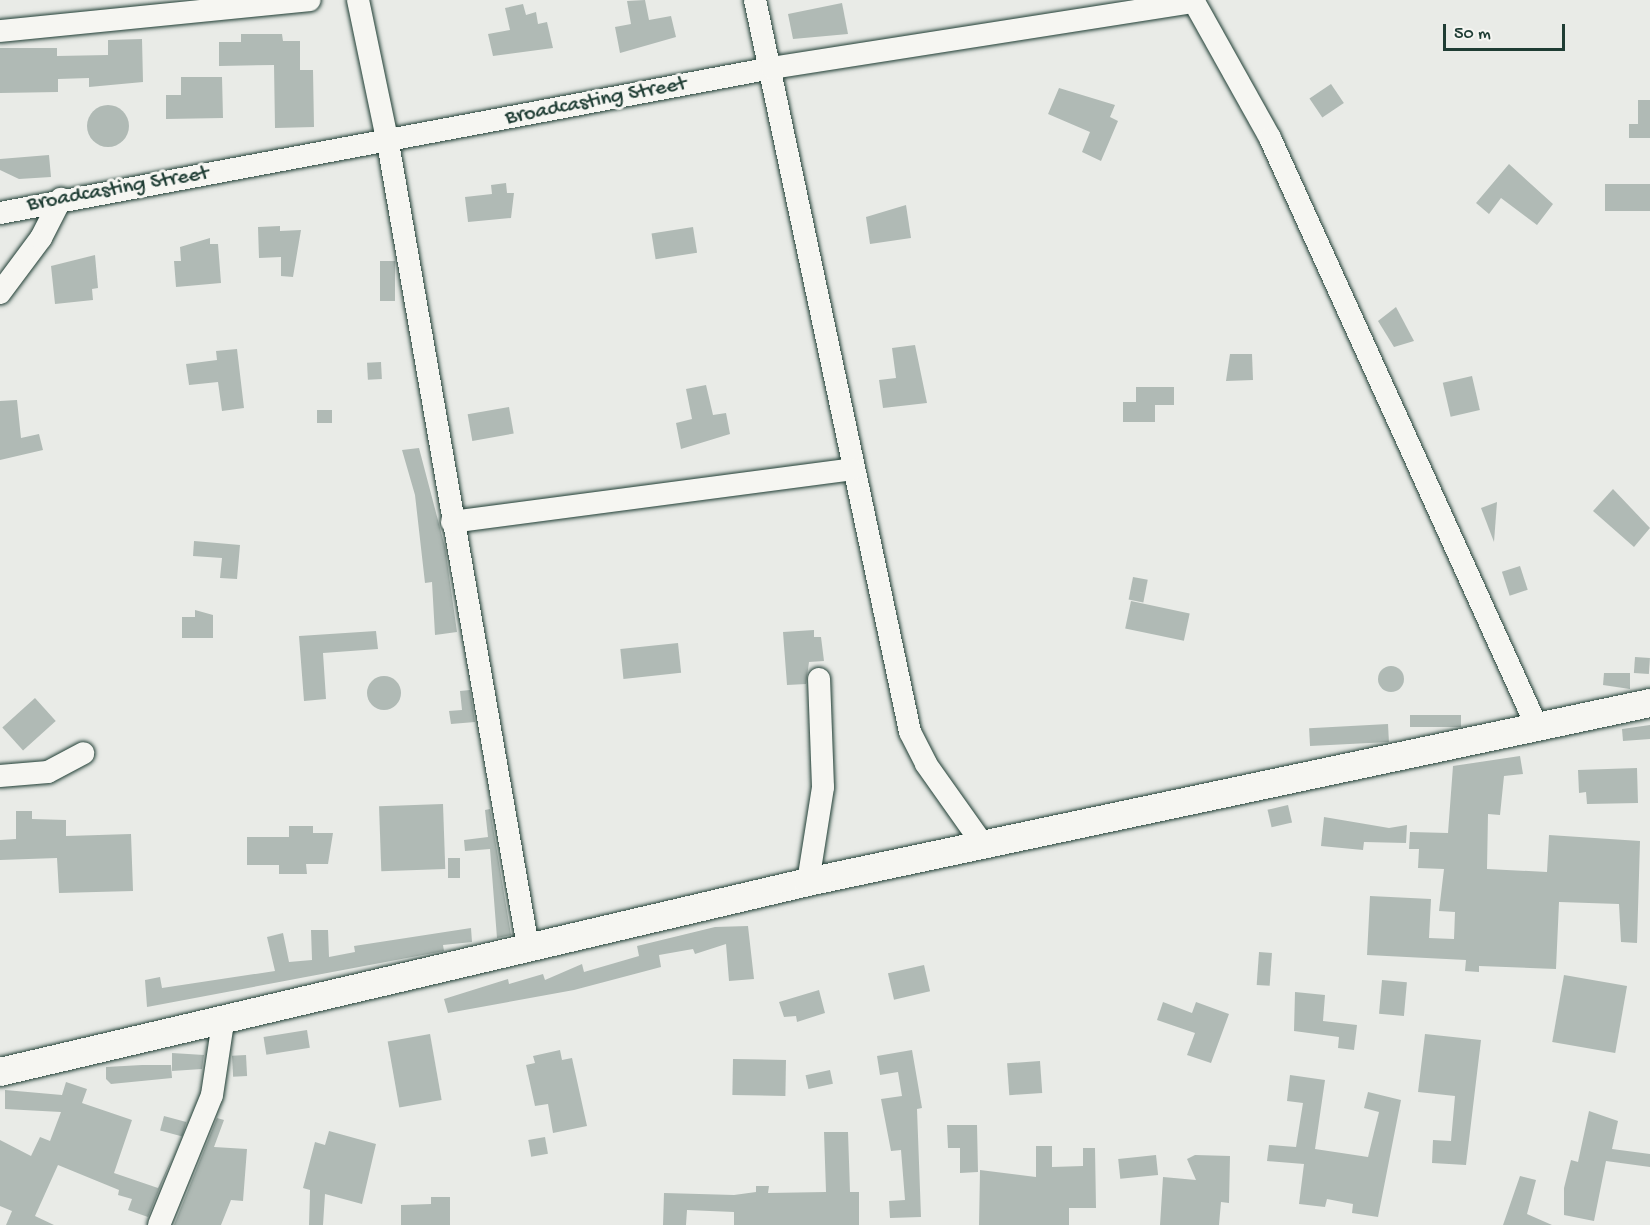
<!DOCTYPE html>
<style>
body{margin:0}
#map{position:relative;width:1650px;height:1225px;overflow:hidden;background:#e9ebe7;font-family:"Gochi Hand",sans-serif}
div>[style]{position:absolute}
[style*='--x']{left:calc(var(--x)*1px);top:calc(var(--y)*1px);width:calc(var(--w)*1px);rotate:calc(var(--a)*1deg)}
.building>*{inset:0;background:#b0bab5;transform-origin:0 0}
.round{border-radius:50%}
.roads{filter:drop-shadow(0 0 2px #1f3d34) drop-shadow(0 0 2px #1f3d34)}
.minor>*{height:22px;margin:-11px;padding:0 11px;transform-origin:11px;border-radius:11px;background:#f6f6f2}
.major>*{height:28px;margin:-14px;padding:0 14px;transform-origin:14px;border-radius:14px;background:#f6f6f2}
span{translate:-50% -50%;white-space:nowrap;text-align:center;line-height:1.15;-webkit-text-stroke:6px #f6f6f2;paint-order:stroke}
.street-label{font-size:22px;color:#1f3d34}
.scale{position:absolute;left:1443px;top:24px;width:122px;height:27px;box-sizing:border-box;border:3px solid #1f3d34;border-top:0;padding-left:8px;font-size:18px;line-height:21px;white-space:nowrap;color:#1f3d34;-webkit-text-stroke:4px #f6f6f2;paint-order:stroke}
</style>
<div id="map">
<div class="building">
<i style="clip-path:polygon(645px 0,649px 20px,671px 16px,676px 37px,620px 53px,615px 27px,631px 24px,627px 1px)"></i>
<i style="clip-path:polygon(842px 3px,848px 34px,793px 39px,788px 14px)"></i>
<i style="clip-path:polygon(523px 4px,526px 15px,536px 12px,538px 24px,547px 22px,553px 48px,493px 56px,488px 34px,510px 30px,505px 8px)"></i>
<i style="clip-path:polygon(241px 34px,282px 34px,283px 41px,300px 41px,300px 70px,313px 70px,314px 127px,275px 128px,274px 65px,219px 66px,219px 42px,241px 42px)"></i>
<i style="clip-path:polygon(142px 39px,143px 82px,89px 87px,89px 78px,58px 79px,58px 92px,0 93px,0 48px,57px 48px,57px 56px,108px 55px,108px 40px)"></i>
<i style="clip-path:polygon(181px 77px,222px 77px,223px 118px,166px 119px,166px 95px,181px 95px)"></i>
<i style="left:1331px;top:84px;width:23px;height:26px;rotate:56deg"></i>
<i style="clip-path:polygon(1059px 88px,1115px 105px,1110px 117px,1118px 121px,1101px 161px,1082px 152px,1090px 132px,1048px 114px)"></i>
<i style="clip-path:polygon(1638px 100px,1650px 100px,1650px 138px,1629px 138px,1629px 124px,1638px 124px)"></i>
<i class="round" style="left:87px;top:105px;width:42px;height:42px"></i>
<i style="clip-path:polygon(49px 155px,51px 177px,19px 179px,0 170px,0 159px)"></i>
<i style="clip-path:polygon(1509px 164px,1553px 204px,1537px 225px,1501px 198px,1489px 214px,1476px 203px)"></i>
<i style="clip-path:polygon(506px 183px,507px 193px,514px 193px,511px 218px,468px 222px,465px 197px,492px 194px,491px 185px)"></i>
<i style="left:1605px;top:184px;width:45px;height:27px"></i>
<i style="clip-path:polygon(906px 205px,911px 238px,870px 244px,866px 217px)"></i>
<i style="clip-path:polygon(280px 226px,280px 231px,301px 230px,293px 277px,281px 276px,281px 257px,259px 258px,258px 227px)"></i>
<i style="left:693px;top:227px;width:26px;height:42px;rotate:81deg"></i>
<i style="clip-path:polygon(210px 238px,210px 244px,218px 244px,221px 283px,176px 287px,174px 261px,181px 261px,180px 247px)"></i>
<i style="clip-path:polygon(95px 255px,98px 288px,92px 289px,93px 300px,55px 304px,51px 266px)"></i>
<i style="left:380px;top:261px;width:15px;height:40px"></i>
<i style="clip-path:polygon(1396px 307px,1414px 341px,1394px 347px,1378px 321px)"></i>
<i style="clip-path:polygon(915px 345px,927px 403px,883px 408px,879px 380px,896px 378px,892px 348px)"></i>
<i style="clip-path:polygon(237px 349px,244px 408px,222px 411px,218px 382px,189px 385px,186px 364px,217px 360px,216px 351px)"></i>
<i style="clip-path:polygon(1230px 354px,1252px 354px,1253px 380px,1226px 381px)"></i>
<i style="left:381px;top:362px;width:17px;height:14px;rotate:87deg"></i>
<i style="left:1472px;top:376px;width:35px;height:30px;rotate:77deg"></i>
<i style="clip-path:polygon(706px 385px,713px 415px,726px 413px,730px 434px,681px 449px,676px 423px,692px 419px,686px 389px)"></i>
<i style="clip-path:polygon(1136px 387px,1174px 387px,1174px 405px,1155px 405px,1155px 422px,1123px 422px,1123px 402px,1136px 402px)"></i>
<i style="clip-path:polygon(17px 400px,21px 438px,39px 434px,43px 450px,0 460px,0 401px)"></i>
<i style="left:509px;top:407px;width:27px;height:42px;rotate:80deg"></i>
<i style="left:317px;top:410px;width:15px;height:13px"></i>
<i style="clip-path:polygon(419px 448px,445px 547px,457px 632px,435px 635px,432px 582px,425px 583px,415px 495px,402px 450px)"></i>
<i style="clip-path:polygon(1613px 489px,1650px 528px,1634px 547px,1593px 511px)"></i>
<i style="clip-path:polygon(1497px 502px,1494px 542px,1481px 508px)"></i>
<i style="clip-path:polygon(194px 541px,240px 545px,237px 579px,220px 578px,222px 558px,193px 556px)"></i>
<i style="left:1520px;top:566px;width:25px;height:19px;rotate:72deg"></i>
<i style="left:1133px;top:577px;width:15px;height:23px;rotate:11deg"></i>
<i style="left:1131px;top:601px;width:60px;height:28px;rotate:12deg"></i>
<i style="clip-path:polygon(195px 610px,213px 615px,213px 638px,182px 638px,182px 617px,195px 617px)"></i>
<i style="clip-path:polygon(814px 630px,814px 637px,821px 637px,824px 661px,809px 662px,806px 684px,787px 685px,783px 632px)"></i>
<i style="clip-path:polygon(376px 631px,378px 649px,323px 653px,326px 699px,304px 701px,299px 636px)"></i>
<i style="left:678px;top:643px;width:30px;height:58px;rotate:84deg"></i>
<i style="left:1635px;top:657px;width:15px;height:16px;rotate:4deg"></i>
<i class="round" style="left:1378px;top:666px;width:26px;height:26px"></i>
<i style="clip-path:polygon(1604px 673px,1630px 673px,1630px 689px,1603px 685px)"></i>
<i class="round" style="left:367px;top:676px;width:34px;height:34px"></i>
<i style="clip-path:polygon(470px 690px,475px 722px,451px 724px,449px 711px,462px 710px,460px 691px)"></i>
<i style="left:35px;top:698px;width:31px;height:44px;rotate:48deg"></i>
<i style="left:1410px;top:715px;width:51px;height:12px"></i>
<i style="left:1388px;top:724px;width:18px;height:79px;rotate:87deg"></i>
<i style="clip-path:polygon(1650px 725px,1650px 739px,1623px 741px,1622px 729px)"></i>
<i style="clip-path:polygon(1520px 756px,1523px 774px,1504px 776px,1500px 815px,1488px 814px,1487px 869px,1547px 872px,1549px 835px,1640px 841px,1637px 943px,1621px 942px,1619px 904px,1559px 902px,1556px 969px,1479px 966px,1479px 972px,1465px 971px,1466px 960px,1367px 955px,1370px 896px,1431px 899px,1429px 938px,1454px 939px,1455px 912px,1439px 911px,1444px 869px,1418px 868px,1419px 849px,1409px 849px,1410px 832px,1448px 833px,1453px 766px)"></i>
<i style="clip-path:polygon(1637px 768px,1638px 803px,1587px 804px,1586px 792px,1579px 793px,1578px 770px)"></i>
<i style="left:443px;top:804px;width:65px;height:64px;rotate:88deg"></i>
<i style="left:1288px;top:805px;width:18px;height:21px;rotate:77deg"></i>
<i style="clip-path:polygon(490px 809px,511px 935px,497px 938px,490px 849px,465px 851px,464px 840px,488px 837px,485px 810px)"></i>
<i style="clip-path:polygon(16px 811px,32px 811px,32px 819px,66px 820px,66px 836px,131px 834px,133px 891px,59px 893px,57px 858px,0 860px,0 840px,16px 839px)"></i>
<i style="clip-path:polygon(1324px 817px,1389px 828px,1407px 825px,1406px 843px,1364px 842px,1363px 850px,1321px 846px)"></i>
<i style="clip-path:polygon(289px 826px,313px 826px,313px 833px,333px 833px,328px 864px,306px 864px,307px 874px,279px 874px,279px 865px,247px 865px,247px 837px,289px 837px)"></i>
<i style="left:460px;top:858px;width:20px;height:12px;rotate:90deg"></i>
<i style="clip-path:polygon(748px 926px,754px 979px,729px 981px,726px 944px,695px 954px,693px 949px,659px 955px,661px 967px,574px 990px,448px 1013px,444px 999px,508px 979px,509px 984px,543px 974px,545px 980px,582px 964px,584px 972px,639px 956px,637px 946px,715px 927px)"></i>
<i style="clip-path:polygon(471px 928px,472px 942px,443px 945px,444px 951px,147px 1007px,145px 980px,160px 977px,162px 988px,275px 971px,267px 937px,283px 933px,289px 962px,312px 960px,311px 930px,328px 930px,329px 957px,355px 952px,354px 946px)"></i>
<i style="left:1259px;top:952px;width:13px;height:33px;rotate:4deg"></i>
<i style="left:924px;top:965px;width:27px;height:37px;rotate:77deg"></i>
<i style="left:1564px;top:975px;width:64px;height:68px;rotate:10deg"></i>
<i style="left:1382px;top:980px;width:25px;height:34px;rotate:5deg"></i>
<i style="clip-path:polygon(819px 990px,825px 1013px,797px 1022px,796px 1016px,784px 1017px,779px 1002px)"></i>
<i style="clip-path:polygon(1295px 992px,1325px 995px,1323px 1021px,1357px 1025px,1354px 1050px,1338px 1048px,1339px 1037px,1294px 1031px)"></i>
<i style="clip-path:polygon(1163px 1002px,1192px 1013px,1196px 1002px,1229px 1014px,1211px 1063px,1187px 1055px,1195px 1033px,1157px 1020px)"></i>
<i style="left:307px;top:1030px;width:18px;height:44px;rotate:81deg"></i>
<i style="left:430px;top:1034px;width:67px;height:43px;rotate:80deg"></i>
<i style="clip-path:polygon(1425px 1034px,1481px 1040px,1466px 1165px,1432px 1163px,1433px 1140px,1451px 1141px,1455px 1096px,1418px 1092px)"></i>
<i style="clip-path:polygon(560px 1050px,562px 1060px,572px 1058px,587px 1126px,553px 1133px,548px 1104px,535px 1106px,526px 1065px,535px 1063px,533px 1056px)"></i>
<i style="clip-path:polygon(912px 1050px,922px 1108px,917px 1109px,921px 1217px,890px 1218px,889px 1201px,905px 1200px,901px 1150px,891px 1151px,881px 1099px,902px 1096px,898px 1072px,880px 1075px,877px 1056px)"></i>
<i style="clip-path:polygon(172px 1053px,204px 1055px,202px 1069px,172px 1071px)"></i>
<i style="left:246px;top:1055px;width:21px;height:14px;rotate:87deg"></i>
<i style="left:733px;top:1059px;width:53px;height:36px;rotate:1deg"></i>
<i style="left:1040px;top:1061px;width:32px;height:33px;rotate:86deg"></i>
<i style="clip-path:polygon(142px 1065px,171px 1065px,172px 1078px,111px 1084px,106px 1079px,106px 1067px)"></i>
<i style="left:830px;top:1070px;width:14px;height:25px;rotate:78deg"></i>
<i style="clip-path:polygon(1290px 1075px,1325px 1080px,1315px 1149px,1368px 1157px,1379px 1112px,1364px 1108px,1368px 1092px,1401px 1100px,1378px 1217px,1352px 1213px,1353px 1204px,1327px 1199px,1325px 1207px,1299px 1204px,1304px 1164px,1267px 1161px,1269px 1145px,1296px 1147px,1303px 1103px,1287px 1101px)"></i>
<i style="clip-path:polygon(66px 1082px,87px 1089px,82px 1103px,132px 1120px,114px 1173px,158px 1188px,172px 1158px,148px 1217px,128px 1210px,132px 1199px,118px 1195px,119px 1190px,58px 1165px,35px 1216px,54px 1225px,6px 1225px,12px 1211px,0 1206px,0 1140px,31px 1156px,40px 1137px,50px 1141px,61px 1112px,5px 1109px,5px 1090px,62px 1095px)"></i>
<i style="clip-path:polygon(1589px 1111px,1618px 1121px,1612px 1149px,1650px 1154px,1650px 1167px,1606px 1161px,1594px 1221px,1564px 1215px,1564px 1188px,1571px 1160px,1578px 1162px)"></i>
<i style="left:164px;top:1116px;width:23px;height:15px;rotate:15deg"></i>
<i style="clip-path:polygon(217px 1118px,224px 1120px,214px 1147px,247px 1149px,243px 1201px,231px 1200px,221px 1225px,174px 1225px)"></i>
<i style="clip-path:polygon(947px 1125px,977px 1125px,978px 1172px,960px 1173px,960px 1148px,948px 1148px)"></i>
<i style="clip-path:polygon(329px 1131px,376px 1144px,362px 1204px,325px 1194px,323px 1225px,309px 1225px,310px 1190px,303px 1188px,315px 1142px,325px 1145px)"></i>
<i style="clip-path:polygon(824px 1132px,848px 1132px,850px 1192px,859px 1192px,859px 1225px,734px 1225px,734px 1212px,687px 1210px,686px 1225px,663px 1225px,664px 1193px,734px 1195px,756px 1192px,756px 1186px,769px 1186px,768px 1193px,826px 1192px)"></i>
<i style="left:545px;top:1137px;width:17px;height:17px;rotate:80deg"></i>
<i style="clip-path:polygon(1036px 1146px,1052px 1146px,1052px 1167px,1083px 1166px,1083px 1148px,1095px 1148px,1096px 1208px,1069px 1208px,1069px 1225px,979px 1225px,980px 1170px,1036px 1177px)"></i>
<i style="left:1156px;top:1155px;width:20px;height:38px;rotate:84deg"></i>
<i style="clip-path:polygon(1195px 1155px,1230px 1156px,1229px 1203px,1221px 1202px,1219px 1225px,1160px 1225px,1163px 1177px,1196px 1180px,1187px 1159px)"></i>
<i style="clip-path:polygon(1520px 1176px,1536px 1180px,1527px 1214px,1552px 1225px,1503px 1225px)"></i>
<i style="clip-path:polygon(431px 1197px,450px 1197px,450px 1225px,401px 1225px,401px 1205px,431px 1204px)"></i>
</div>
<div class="roads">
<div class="minor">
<i style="--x:358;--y:0;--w:146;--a:78.2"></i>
<i style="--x:388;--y:143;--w:816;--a:80.12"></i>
<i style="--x:755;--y:0;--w:748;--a:78.04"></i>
<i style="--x:910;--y:732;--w:36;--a:63"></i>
<i style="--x:926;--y:764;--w:100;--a:54.7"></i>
<i style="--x:1193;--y:0;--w:158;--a:60.8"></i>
<i style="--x:1270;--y:138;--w:649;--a:65.61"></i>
<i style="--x:0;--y:31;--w:311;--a:-5.7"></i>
<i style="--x:0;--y:213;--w:785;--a:-10.64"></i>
<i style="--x:772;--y:68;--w:427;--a:-8.9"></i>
<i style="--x:0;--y:293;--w:69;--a:-53.3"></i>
<i style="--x:41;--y:238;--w:44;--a:-62.9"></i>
<i style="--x:452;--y:522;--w:403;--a:-7.5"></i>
<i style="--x:0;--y:776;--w:48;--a:-4.8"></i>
<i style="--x:48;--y:772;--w:40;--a:-28"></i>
<i style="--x:808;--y:882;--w:96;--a:-81"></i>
<i style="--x:823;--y:787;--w:108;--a:-92.1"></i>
<i style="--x:159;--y:1225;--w:140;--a:-67.8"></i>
<i style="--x:212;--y:1095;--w:74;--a:-81.4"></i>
</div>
<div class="major">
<i style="--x:0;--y:1072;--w:830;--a:-13.23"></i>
<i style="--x:808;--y:882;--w:861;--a:-12"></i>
</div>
</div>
<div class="street-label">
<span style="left:596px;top:102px;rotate:-11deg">Broadcasting Street</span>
<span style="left:118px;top:190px;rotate:-10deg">Broadcasting Street</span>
</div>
<div class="scale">50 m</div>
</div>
